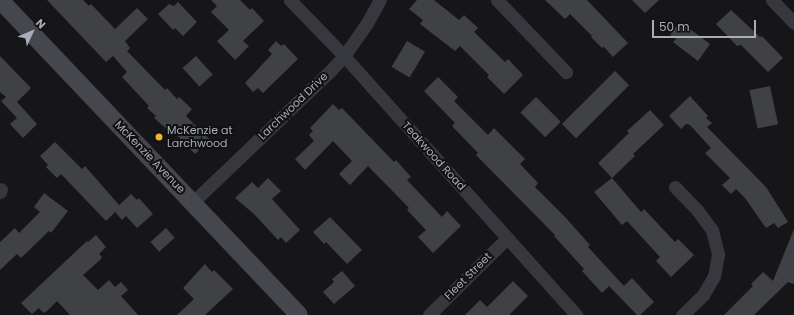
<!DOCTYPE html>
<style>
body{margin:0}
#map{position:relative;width:794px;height:315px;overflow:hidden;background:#161618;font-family:Poppins,sans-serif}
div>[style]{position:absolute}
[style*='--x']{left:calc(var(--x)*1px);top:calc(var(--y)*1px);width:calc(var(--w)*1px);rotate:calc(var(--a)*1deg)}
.building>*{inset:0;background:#404145;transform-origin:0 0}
.minor>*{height:13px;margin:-6.5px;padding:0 6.5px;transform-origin:6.5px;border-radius:6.5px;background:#37383d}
.secondary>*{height:18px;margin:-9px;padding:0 9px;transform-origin:9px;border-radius:9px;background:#45474d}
.dots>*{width:11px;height:11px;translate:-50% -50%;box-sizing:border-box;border:2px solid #111113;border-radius:50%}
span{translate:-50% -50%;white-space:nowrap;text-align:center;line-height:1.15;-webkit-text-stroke:4px #111113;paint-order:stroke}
.street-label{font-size:11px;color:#a8adb8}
.poi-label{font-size:11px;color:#a8adb8}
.left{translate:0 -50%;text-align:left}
.north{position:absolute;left:12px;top:12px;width:40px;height:40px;-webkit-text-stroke:3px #111113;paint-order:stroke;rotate:46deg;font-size:11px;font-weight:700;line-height:16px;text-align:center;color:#a8adb8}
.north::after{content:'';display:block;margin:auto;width:14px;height:18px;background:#a8adb8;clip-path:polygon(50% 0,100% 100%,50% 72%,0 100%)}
.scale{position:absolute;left:652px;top:20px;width:104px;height:18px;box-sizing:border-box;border:2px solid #a8adb8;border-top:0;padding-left:5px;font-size:12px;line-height:14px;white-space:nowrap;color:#a8adb8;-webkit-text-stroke:3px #111113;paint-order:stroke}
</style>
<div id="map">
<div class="building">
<i style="clip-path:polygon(47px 0,83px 0,89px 6px,91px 4px,115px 29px,137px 8px,148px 19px,125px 41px,130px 48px,127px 51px,165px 90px,167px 88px,177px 99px,179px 97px,192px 109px,186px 116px,210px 140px,195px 154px,172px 130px,170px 132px,154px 118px,156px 116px,147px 108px,149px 106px,122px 77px,127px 72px,113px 56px,106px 62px)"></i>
<i style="clip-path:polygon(211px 0,240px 0,250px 10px,252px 8px,264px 21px,243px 41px,249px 46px,235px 60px,217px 41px,229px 30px,211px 12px,217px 6px)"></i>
<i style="clip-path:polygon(417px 0,434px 0,459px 20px,464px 15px,478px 28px,474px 32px,505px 62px,508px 59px,523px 75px,504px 94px,487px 77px,489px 75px,460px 46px,455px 51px,420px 24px,423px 20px,409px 9px)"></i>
<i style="clip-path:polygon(545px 0,587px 0,628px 43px,613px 57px,604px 47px,602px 48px,591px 37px,592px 36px,570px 14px,565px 19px)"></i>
<i style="clip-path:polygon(632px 0,659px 0,645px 13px)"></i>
<i style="clip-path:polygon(178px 2px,197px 22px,183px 36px,175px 28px,173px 30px,158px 14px,169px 4px,174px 6px)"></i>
<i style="clip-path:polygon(731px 10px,760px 37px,762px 36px,783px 58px,768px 72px,741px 45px,737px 46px,716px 24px)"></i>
<i style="clip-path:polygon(679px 23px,684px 28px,686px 26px,710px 44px,698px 61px,673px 42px,676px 39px,670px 35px)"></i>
<i style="clip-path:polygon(276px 41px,281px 46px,284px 44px,298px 59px,263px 93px,258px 88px,253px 92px,245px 83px,272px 54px,268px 50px)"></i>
<i style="left:407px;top:41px;width:21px;height:30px;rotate:31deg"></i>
<i style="clip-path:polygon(0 56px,31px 88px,17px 102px,37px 124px,23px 138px,10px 124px,17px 118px,1px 101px,6px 97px,0 92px)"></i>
<i style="left:196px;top:56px;width:25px;height:18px;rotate:48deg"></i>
<i style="left:615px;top:71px;width:20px;height:75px;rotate:45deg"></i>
<i style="clip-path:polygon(438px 77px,458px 97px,454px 101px,488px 135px,494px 128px,525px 159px,520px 164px,538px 183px,535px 187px,566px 218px,590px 245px,588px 247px,624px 286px,632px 278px,654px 302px,640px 315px,637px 315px,609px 286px,602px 293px,582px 271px,584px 269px,554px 236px,555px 235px,476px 155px,478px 153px,452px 126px,455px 123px,424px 91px)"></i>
<i style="left:770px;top:86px;width:39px;height:21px;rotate:78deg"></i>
<i style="clip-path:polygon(690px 96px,708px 116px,706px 118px,712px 123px,707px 127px,766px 187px,788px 222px,778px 228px,774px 223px,766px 228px,745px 198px,736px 189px,731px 194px,722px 185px,730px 178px,705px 153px,711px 148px,690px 125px,686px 124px,681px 129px,669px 116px)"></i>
<i style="left:536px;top:97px;width:35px;height:22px;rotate:45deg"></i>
<i style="clip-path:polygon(333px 104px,339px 110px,342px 108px,394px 162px,396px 160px,411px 177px,407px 180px,442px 217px,447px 211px,461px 226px,433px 253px,418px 237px,426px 230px,407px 210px,409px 208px,368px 166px,350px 185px,339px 174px,352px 161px,333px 141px,305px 170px,295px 159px,314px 141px,309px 135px,313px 131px,310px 128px)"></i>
<i style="clip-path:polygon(650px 110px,664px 125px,633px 154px,635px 156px,612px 178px,598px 163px,629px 133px,627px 131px)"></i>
<i style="clip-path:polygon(55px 142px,82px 169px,85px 166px,119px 205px,131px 194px,137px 200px,139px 198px,153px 214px,137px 228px,126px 216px,122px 220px,115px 212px,106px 221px,61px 174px,57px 178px,46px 167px,48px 165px,40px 156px)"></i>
<i style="clip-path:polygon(268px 178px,281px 191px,272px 199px,300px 230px,286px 243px,281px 237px,278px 240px,254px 214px,235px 198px,252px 182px,258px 188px)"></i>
<i style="clip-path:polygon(612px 178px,641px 212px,644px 209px,675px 242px,678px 239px,694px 255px,671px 277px,656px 261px,660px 257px,627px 221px,622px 225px,594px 192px)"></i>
<i style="clip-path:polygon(44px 193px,68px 211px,51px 233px,49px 231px,21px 258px,17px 254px,0 270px,0 242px,15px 228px,19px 233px,40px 212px,34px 207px)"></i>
<i style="clip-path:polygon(330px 217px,362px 250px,347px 264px,326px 242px,324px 244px,313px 232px)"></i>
<i style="left:166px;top:228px;width:13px;height:21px;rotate:48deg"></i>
<i style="clip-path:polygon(794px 229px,794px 284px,788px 282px,754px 315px,724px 315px,753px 286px,751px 284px,763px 272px,773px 281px)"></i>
<i style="clip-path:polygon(96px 235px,106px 247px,99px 254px,102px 257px,100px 260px,83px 275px,98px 290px,109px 280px,115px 287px,121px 282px,128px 290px,121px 296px,138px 315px,70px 315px,57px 301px,47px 311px,43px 313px,39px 308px,32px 314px,21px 303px,87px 241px,88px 242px)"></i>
<i style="clip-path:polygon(205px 264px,212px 272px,214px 270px,233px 289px,205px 315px,177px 315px,194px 299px,183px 288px)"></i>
<i style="clip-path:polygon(342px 271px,355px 286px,334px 304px,323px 292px,334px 282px,332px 279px)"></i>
<i style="clip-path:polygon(513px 281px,528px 296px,509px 315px,465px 315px,480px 300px,487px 307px)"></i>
</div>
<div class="minor">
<i style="--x:290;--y:0;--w:78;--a:46"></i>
<i style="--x:344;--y:56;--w:348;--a:48.1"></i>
<i style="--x:497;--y:0;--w:100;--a:46.2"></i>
<i style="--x:772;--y:0;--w:32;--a:46"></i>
<i style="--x:675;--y:187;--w:33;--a:46"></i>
<i style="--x:698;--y:211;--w:24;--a:54"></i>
<i style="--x:712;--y:230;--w:25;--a:76"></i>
<i style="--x:718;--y:254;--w:22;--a:100"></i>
<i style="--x:714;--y:276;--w:22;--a:120"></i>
<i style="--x:703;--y:295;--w:29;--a:136"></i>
<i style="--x:0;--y:192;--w:3;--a:-72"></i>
<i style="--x:193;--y:202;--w:191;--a:-43.7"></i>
<i style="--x:331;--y:70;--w:19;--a:-47"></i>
<i style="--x:344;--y:56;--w:40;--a:-55.1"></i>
<i style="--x:367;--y:23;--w:26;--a:-61"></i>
<i style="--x:429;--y:315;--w:110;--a:-44.6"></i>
</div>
<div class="secondary">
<i style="--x:0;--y:0;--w:434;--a:46.5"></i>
</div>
<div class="dots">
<i style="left:159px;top:137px;background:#f2b134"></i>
</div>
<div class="street-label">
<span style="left:293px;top:106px;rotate:-44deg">Larchwood Drive</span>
<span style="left:434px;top:156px;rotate:48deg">Teakwood Road</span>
<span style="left:150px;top:157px;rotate:46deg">McKenzie Avenue</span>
<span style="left:468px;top:276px;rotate:-45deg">Fleet Street</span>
</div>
<div class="poi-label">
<span class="left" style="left:167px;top:137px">McKenzie at<br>Larchwood</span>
</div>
<div class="north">N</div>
<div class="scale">50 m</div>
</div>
